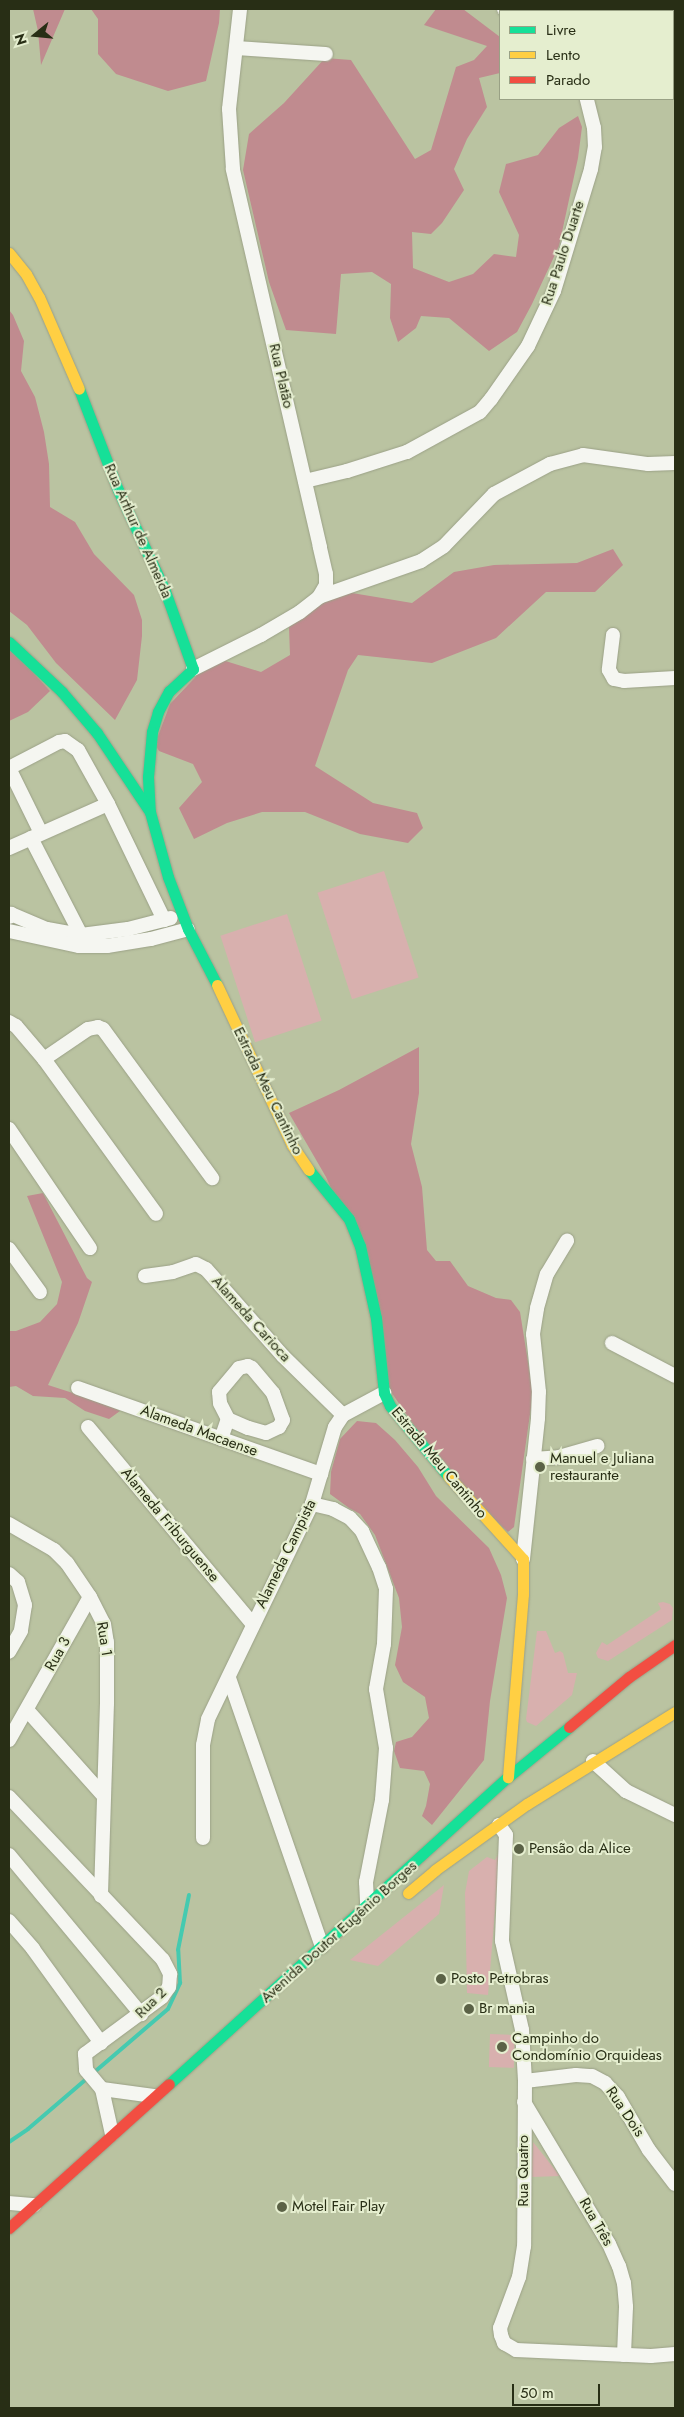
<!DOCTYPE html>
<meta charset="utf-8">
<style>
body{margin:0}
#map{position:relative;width:684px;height:2417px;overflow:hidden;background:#bac3a1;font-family:Jost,sans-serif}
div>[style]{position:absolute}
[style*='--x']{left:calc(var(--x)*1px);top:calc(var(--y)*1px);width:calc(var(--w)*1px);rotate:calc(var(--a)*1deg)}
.green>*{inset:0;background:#d8b0ae;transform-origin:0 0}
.forest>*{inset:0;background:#c08b8f}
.stream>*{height:4px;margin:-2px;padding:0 2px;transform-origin:2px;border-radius:2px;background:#45cab0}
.roads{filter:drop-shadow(0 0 1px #9ba187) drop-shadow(0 0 1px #9ba187)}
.street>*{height:14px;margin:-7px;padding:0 7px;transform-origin:7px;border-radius:7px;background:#f5f6f1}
.fast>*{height:11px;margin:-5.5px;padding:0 5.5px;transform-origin:5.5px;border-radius:5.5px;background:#16e098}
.slow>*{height:11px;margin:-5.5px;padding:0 5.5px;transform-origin:5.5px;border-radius:5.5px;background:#ffcf43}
.jam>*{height:11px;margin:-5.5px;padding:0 5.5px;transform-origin:5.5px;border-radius:5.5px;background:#f24e42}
.dots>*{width:14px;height:14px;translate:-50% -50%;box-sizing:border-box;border:2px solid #e5eecf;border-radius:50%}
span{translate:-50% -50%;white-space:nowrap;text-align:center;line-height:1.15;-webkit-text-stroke:4px #e5eecf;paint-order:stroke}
.street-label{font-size:15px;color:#282e15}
.poi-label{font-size:15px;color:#282e15}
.left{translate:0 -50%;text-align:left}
.frame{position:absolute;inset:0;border:10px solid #282e15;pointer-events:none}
.legend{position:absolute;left:499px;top:10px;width:175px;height:90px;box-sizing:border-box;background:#e5eecf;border:1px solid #99a185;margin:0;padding:6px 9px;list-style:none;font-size:15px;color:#282e15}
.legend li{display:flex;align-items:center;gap:10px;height:25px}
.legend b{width:25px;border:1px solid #99a185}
.north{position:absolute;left:10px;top:10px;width:50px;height:50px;-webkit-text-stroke:4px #e5eecf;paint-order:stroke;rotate:253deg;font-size:14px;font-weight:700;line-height:20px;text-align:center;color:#282e15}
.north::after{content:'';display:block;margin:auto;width:18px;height:22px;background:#282e15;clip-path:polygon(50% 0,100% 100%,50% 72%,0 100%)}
.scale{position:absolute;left:512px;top:2384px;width:88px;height:22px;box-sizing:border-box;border:2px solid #282e15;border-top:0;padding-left:6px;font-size:15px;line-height:18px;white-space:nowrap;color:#282e15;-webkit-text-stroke:4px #e5eecf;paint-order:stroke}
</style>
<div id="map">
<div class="green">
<i style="left:384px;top:871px;width:112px;height:70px;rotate:72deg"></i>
<i style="left:287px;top:914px;width:112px;height:70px;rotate:72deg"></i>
<i style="clip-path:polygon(663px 1602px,670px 1604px,673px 1608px,672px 1620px,608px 1661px,598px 1658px,596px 1653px,602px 1642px,607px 1645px,661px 1609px,658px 1603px)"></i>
<i style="clip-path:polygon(537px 1631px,546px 1631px,555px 1653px,560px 1651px,563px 1653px,568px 1673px,577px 1673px,572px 1695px,536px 1726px,527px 1722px,526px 1719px)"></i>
<i style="clip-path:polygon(500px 1851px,488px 1995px,467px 1993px,465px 1893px,469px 1871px,487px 1857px,495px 1860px)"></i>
<i style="clip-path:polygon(444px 1885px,439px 1914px,378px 1966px,350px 1960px)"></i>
<i style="left:490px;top:2034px;width:25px;height:33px;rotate:2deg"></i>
<i style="clip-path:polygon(533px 2142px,560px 2176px,531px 2177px)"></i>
</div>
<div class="forest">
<i style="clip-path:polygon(33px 9px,65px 9px,41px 65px,38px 31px)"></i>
<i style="clip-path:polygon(91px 9px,220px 9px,219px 23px,206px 81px,168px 91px,116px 74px,98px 54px,98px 19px)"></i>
<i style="clip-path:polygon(436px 9px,463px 9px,500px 37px,500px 73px,479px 78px,487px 107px,467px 139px,454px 169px,464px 190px,442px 223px,431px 234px,412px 232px,413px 268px,449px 282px,473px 274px,494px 254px,516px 257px,519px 235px,499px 192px,506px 164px,538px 155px,559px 128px,578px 116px,582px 127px,578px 158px,559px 246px,532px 304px,517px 332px,489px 351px,449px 318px,421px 316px,416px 328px,398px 342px,390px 318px,391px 284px,372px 272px,341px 274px,336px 334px,286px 330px,269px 282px,243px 170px,249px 134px,284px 103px,325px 58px,351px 60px,415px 159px,431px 150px,456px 67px,474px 60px,487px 46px,424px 25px)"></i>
<i style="clip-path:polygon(9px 310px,13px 315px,24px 341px,21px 371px,35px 397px,44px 432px,49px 464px,50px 507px,75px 522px,94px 554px,134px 595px,142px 620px,142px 636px,137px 680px,115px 720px,56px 663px,27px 625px,9px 611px)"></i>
<i style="clip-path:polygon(613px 549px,623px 565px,595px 592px,546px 592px,496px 638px,432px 663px,358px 655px,348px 670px,315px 766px,373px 803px,417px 813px,423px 828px,408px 843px,360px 834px,305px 812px,262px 812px,227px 823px,194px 839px,179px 808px,202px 782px,193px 764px,159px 751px,155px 744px,170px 704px,205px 667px,219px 659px,261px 672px,290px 655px,289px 627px,340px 591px,412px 603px,454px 572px,494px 565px,577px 563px)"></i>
<i style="clip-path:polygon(9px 646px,50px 691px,28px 712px,9px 721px)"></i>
<i style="clip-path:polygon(419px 1047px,419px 1093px,411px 1144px,422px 1187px,427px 1250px,436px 1261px,450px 1261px,468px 1286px,496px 1298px,511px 1300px,520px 1312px,533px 1393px,514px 1527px,508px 1532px,451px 1479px,389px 1389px,374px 1284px,326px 1177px,289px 1113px,339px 1090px)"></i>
<i style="clip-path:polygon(43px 1193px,87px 1278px,92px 1282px,78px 1323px,48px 1385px,104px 1403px,120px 1411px,109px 1419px,85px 1411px,65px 1398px,33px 1396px,16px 1386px,9px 1387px,9px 1331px,16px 1331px,40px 1322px,57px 1304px,62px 1282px,27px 1196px)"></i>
<i style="clip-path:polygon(357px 1421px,376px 1423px,395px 1440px,418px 1467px,436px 1496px,489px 1548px,501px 1575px,507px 1598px,490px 1701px,484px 1760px,432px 1825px,422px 1816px,426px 1806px,430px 1784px,424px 1771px,400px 1768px,394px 1751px,396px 1742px,412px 1737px,429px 1718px,425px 1697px,403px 1682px,395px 1665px,402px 1627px,399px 1598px,375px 1535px,360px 1514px,349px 1508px,330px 1494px,331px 1472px,340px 1439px)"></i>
</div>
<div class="stream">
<i style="--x:9;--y:2142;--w:23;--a:-34"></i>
<i style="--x:28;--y:2129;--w:184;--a:-40.6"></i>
<i style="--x:168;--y:2009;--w:29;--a:-65"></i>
<i style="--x:180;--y:1983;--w:33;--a:-93"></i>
<i style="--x:178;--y:1950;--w:56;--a:-78.7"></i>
</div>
<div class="roads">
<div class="street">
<i style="--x:504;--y:9;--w:4;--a:34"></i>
<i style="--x:236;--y:48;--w:90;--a:3.8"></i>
<i style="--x:305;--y:481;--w:43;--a:-13.4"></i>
<i style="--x:347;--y:471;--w:63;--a:-17.6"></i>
<i style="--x:407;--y:452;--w:83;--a:-28.7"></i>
<i style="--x:480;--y:412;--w:17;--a:-50"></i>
<i style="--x:491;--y:399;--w:65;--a:-55.1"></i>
<i style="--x:528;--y:346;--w:61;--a:-64.7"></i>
<i style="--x:554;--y:291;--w:127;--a:-73.1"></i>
<i style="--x:591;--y:169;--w:22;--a:-80"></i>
<i style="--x:595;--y:147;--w:19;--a:-93"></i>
<i style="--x:594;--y:128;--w:30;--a:-104"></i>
<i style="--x:319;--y:597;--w:108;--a:-19.4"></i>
<i style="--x:421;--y:561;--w:27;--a:-33"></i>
<i style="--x:444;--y:546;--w:72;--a:-46.1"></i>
<i style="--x:494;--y:494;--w:64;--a:-28.2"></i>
<i style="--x:550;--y:464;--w:34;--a:-15"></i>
<i style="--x:583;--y:455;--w:66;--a:7.9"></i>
<i style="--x:648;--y:464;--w:27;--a:-2"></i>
<i style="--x:613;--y:635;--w:35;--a:97"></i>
<i style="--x:609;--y:670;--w:10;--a:61"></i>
<i style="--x:614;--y:679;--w:10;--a:11"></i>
<i style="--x:624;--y:681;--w:51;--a:-3.4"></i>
<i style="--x:193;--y:669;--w:76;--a:-26.6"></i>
<i style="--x:261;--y:635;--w:45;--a:-30.5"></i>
<i style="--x:300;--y:612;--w:24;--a:-38"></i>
<i style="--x:319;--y:597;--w:14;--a:-60"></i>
<i style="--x:326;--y:585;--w:11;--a:-90"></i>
<i style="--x:326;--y:574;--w:28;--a:-103"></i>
<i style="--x:320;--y:547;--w:388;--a:-103"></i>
<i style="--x:233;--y:169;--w:60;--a:-93.8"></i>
<i style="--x:229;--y:109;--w:101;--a:-83.7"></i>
<i style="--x:9;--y:768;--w:56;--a:-27.5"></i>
<i style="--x:59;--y:742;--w:6;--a:-9"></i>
<i style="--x:65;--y:741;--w:16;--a:35"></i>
<i style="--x:78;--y:750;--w:62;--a:60.9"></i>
<i style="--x:108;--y:804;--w:129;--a:64.2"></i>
<i style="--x:9;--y:768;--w:72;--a:63.8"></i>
<i style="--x:31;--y:838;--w:109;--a:62.7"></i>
<i style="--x:9;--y:848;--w:108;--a:-24"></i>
<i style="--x:9;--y:917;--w:4;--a:-56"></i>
<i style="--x:11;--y:914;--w:39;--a:23"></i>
<i style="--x:47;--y:929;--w:35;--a:10"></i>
<i style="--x:81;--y:935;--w:47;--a:-7.3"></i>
<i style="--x:128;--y:929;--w:44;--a:-14.3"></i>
<i style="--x:9;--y:931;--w:72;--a:12.1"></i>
<i style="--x:79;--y:946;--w:28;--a:0"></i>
<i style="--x:107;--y:946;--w:45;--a:-9"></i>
<i style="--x:151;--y:939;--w:38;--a:-15"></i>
<i style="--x:9;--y:1022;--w:8;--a:30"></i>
<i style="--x:16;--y:1026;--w:43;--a:49.7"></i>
<i style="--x:44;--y:1059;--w:191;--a:54.1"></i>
<i style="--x:44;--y:1059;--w:53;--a:-34.3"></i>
<i style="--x:88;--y:1029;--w:10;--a:-11"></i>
<i style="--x:98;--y:1027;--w:5;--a:22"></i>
<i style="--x:103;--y:1029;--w:185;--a:53.8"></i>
<i style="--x:9;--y:1129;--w:144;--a:55.8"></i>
<i style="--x:9;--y:1249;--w:53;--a:54.2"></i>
<i style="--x:145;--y:1276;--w:28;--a:-8"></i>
<i style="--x:173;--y:1272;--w:24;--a:-19"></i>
<i style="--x:196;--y:1264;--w:11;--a:27"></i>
<i style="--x:206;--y:1269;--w:116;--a:48.5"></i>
<i style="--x:283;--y:1356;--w:84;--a:44.5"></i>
<i style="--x:612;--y:1343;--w:71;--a:27.6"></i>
<i style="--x:78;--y:1388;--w:258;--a:19.5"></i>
<i style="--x:88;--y:1427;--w:256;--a:50.1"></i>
<i style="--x:221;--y:1439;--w:21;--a:-71"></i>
<i style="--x:228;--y:1419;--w:18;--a:-117"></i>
<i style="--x:220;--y:1403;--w:11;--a:-95"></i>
<i style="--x:219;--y:1392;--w:31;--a:-50"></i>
<i style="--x:239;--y:1368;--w:9;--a:-13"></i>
<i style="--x:248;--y:1366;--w:4;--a:27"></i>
<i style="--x:252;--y:1368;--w:33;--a:50"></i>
<i style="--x:273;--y:1393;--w:29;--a:70"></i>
<i style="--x:283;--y:1420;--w:8;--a:120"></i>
<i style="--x:279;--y:1427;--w:14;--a:155"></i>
<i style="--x:266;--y:1433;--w:19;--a:-164"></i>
<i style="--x:248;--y:1428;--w:22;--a:-156"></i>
<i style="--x:533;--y:1459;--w:26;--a:-4"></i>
<i style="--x:559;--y:1457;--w:40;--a:-16"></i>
<i style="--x:312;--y:1504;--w:22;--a:13"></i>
<i style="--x:333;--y:1509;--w:19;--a:28"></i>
<i style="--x:350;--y:1518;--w:18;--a:47"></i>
<i style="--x:362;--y:1531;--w:40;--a:65"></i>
<i style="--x:379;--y:1567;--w:23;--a:72"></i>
<i style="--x:386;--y:1589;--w:55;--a:92.1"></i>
<i style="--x:384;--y:1644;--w:46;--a:100.1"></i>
<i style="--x:376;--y:1689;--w:60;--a:80.4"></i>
<i style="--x:386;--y:1748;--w:52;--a:94.4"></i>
<i style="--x:382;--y:1800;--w:84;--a:101"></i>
<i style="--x:366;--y:1882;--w:22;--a:87"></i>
<i style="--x:9;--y:1524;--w:52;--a:30"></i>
<i style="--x:54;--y:1550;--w:18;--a:45"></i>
<i style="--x:67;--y:1563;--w:41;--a:55.9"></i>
<i style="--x:90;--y:1597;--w:30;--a:63"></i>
<i style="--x:104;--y:1624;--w:18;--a:81"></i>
<i style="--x:107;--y:1642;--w:61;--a:90"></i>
<i style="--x:107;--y:1703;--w:193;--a:91.8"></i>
<i style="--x:523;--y:1559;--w:142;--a:-83.9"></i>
<i style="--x:538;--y:1418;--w:26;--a:-88"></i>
<i style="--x:539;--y:1392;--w:58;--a:-95.9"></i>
<i style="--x:533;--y:1334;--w:26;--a:-81"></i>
<i style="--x:537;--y:1308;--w:35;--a:-74"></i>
<i style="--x:547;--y:1274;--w:39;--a:-59"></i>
<i style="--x:9;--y:1574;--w:12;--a:42"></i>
<i style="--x:18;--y:1582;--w:24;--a:73"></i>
<i style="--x:25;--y:1605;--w:26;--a:99"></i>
<i style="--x:21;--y:1631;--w:24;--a:120"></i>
<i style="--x:229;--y:1678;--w:284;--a:70.9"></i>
<i style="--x:27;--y:1710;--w:115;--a:48.2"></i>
<i style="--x:9;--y:1740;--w:164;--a:-60.5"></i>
<i style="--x:593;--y:1761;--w:45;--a:42.3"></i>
<i style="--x:626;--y:1791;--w:55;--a:26.1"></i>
<i style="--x:9;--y:1797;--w:224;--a:46.6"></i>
<i style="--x:163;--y:1960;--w:16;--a:63"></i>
<i style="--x:170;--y:1974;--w:13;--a:94"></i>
<i style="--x:169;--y:1987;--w:12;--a:125"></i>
<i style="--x:162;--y:1997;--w:96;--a:143.5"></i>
<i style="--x:85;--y:2054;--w:16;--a:86"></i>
<i style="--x:86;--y:2070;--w:25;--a:50"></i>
<i style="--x:102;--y:2089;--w:46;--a:77.5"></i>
<i style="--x:499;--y:1825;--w:12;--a:55"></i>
<i style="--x:506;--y:1835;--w:106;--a:92.2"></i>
<i style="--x:502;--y:1941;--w:91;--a:77.3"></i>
<i style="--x:522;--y:2030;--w:51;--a:86.6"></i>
<i style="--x:525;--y:2081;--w:165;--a:90.3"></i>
<i style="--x:524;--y:2246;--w:31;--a:99"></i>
<i style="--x:519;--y:2277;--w:54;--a:110.4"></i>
<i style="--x:500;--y:2328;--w:7;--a:82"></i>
<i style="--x:501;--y:2335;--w:9;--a:69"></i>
<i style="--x:504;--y:2343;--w:14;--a:30"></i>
<i style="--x:516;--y:2350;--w:135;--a:2.5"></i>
<i style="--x:651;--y:2356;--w:24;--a:-5"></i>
<i style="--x:203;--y:1838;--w:93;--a:-90"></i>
<i style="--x:203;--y:1745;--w:26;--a:-79"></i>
<i style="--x:208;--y:1719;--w:239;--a:-64.2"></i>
<i style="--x:312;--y:1504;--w:80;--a:-73.4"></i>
<i style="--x:335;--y:1427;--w:14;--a:-56"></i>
<i style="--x:343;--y:1415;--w:47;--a:-28.2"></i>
<i style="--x:9;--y:1855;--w:207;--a:50.3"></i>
<i style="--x:9;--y:1921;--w:37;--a:49"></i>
<i style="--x:33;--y:1949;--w:116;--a:54.1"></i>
<i style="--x:525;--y:2081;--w:51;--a:-6.7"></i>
<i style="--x:576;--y:2075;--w:16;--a:4"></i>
<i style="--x:592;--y:2076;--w:15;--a:28"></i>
<i style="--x:605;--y:2083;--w:19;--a:47"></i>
<i style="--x:618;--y:2097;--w:61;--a:59.7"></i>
<i style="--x:649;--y:2150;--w:43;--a:52.6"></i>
<i style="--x:102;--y:2089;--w:52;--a:7.7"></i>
<i style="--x:524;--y:2102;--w:165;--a:59.1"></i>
<i style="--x:609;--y:2244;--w:24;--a:66"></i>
<i style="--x:619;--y:2266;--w:18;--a:74"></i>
<i style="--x:624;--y:2283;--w:24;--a:85"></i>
<i style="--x:626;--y:2307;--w:48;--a:92.4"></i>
<i style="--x:9;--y:2203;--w:25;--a:5"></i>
</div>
<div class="fast">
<i style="--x:79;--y:389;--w:108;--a:68.9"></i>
<i style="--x:118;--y:490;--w:111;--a:65"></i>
<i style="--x:165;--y:591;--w:83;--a:70.3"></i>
<i style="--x:193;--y:669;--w:33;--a:137"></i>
<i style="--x:169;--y:691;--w:24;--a:118"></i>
<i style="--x:158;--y:712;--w:21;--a:107"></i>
<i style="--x:152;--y:732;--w:45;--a:95.1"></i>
<i style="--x:148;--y:777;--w:33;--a:87"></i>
<i style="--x:9;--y:642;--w:73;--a:43.3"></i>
<i style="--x:62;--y:692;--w:54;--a:49.5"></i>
<i style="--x:97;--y:733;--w:95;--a:56.1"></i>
<i style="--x:150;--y:812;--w:67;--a:74.5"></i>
<i style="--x:168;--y:877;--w:56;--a:69"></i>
<i style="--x:188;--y:929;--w:63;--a:62.6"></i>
<i style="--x:309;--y:1170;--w:63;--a:50.8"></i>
<i style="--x:349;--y:1219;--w:29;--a:68"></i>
<i style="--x:360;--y:1246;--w:74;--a:77.5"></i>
<i style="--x:376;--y:1318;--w:75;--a:83.9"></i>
<i style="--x:384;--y:1393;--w:14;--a:65"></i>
<i style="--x:390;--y:1406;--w:91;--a:50.4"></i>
<i style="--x:169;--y:2084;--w:457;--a:-42.2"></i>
<i style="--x:508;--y:1777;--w:79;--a:-39.3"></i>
</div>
<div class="slow">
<i style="--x:9;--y:253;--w:27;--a:51"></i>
<i style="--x:26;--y:274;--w:26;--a:61"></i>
<i style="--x:39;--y:297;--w:100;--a:66.5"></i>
<i style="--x:217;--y:985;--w:177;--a:64.9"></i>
<i style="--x:292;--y:1145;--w:30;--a:56"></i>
<i style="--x:448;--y:1476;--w:112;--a:47.9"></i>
<i style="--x:523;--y:1559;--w:35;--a:90"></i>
<i style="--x:523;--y:1594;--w:184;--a:94.7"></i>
<i style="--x:408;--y:1893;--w:35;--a:-40"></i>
<i style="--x:435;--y:1870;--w:113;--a:-35.7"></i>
<i style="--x:527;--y:1804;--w:174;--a:-31.9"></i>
</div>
<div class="jam">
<i style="--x:569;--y:1727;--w:78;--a:-39.8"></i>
<i style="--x:629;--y:1677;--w:56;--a:-34.8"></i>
<i style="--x:9;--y:2228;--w:215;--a:-42"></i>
</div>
</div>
<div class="dots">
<i style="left:540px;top:1467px;background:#5b6246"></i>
<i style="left:519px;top:1849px;background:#5b6246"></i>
<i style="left:441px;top:1979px;background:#5b6246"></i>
<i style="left:469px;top:2009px;background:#5b6246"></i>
<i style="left:502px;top:2047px;background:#5b6246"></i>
<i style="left:282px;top:2207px;background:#5b6246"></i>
</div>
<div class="street-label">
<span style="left:563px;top:253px;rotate:-72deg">Rua Paulo Duarte</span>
<span style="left:281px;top:376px;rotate:77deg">Rua Platão</span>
<span style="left:138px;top:531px;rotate:66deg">Rua Arthur de Almeida</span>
<span style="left:268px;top:1091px;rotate:64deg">Estrada Meu Cantinho</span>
<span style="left:251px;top:1319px;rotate:48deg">Alameda Carioca</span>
<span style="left:199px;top:1431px;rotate:20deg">Alameda Macaense</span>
<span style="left:439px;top:1463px;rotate:50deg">Estrada Meu Cantinho</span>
<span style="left:170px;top:1525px;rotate:50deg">Alameda Friburguense</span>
<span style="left:286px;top:1554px;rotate:-64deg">Alameda Campista</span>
<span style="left:104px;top:1639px;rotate:81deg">Rua 1</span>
<span style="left:58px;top:1654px;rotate:-61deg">Rua 3</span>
<span style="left:339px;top:1932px;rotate:-42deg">Avenida Doutor Eugênio Borges</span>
<span style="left:151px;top:2003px;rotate:-44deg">Rua 2</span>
<span style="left:625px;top:2112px;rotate:56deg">Rua Dois</span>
<span style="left:524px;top:2171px;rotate:-90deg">Rua Quatro</span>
<span style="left:596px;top:2222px;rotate:60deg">Rua Três</span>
</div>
<div class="poi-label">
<span class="left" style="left:550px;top:1467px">Manuel e Juliana<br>restaurante</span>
<span class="left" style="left:529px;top:1849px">Pensão da Alice</span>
<span class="left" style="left:451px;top:1979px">Posto Petrobras</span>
<span class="left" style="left:479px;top:2009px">Br mania</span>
<span class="left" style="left:512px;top:2047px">Campinho do<br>Condomínio Orquideas</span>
<span class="left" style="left:292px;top:2207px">Motel Fair Play</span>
</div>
<div class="frame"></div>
<ul class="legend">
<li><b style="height:6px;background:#16e098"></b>Livre</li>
<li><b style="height:6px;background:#ffcf43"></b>Lento</li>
<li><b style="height:6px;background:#f24e42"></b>Parado</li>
</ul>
<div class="north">N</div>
<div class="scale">50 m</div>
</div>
